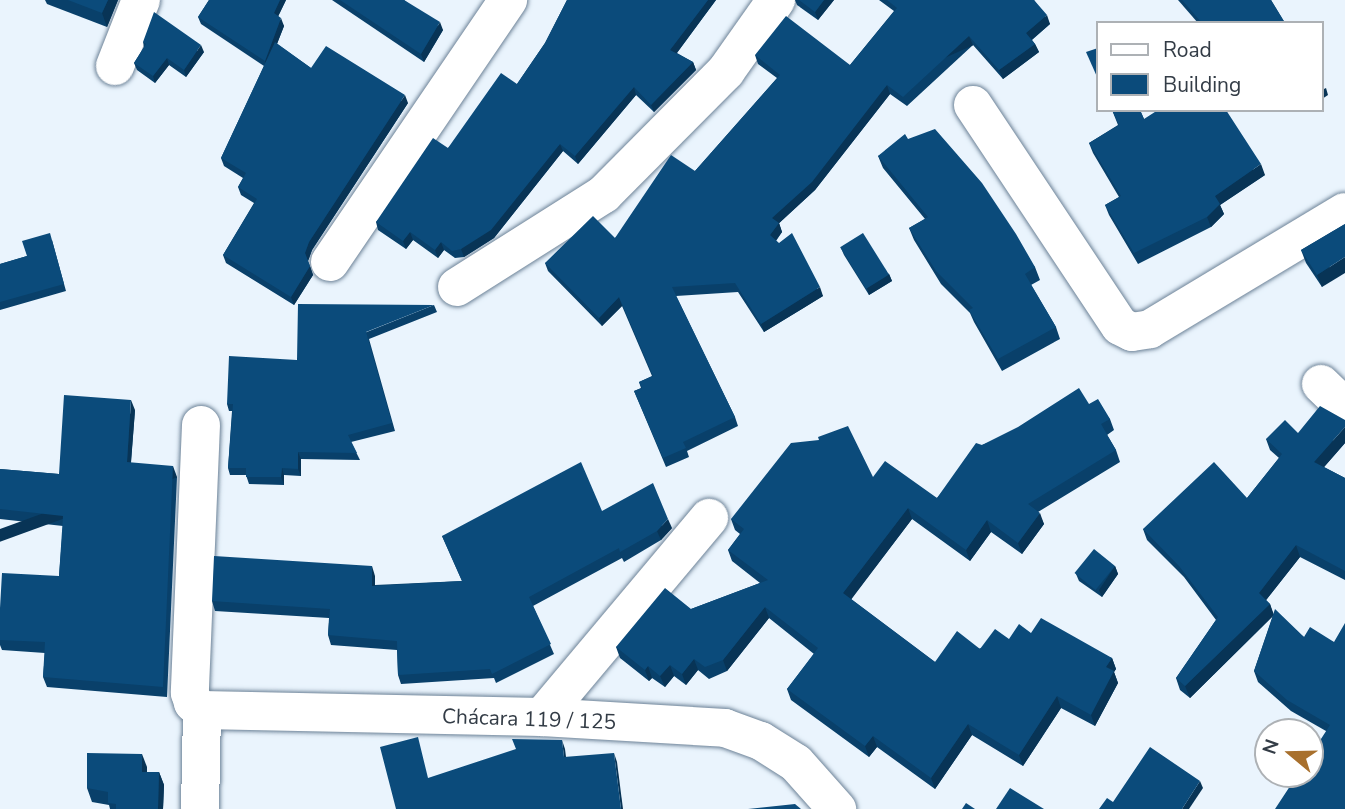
<!DOCTYPE html>
<meta charset="utf-8">
<style>
body{margin:0}
#map{position:relative;width:1345px;height:809px;overflow:hidden;background:#eaf4fd;font-family:"Nunito Sans",sans-serif}
div>[style]{position:absolute}
[style*='--x']{left:calc(var(--x)*1px);top:calc(var(--y)*1px);width:calc(var(--w)*1px);rotate:calc(var(--a)*1deg)}
.roads{filter:drop-shadow(0 0 2px #6c8297) drop-shadow(0 0 2px #6c8297)}
.minor>*{height:38px;margin:-19px;padding:0 19px;transform-origin:19px;border-radius:19px;background:#fff}
.wall>*{inset:0;background:#09406a}
.shaded-wall>*{inset:0;background:#083456;transform-origin:0 0}
.building>*{inset:0;background:#0b4b7b;transform-origin:0 0}
span{translate:-50% -50%;white-space:nowrap;text-align:center;line-height:1.15;-webkit-text-stroke:7px #fff;paint-order:stroke}
.street-label{font-size:21px;color:#333c46}
.legend{position:absolute;left:1096px;top:21px;width:228px;height:91px;box-sizing:border-box;background:#fff;border:2px solid #adb1b5;margin:0;padding:9px 12px;list-style:none;font-size:21px;color:#333c46}
.legend li{display:flex;align-items:center;gap:14px;height:35px}
.legend b{width:35px;border:2px solid #adb1b5}
.north{position:absolute;left:1254px;top:718px;width:70px;height:70px;box-sizing:border-box;background:#fff;border:2px solid #adb1b5;border-radius:50%;rotate:289deg;font-size:19px;font-weight:700;line-height:28px;text-align:center;color:#333c46}
.north::after{content:'';display:block;margin:auto;width:24px;height:32px;background:#a8702d;clip-path:polygon(50% 0,100% 100%,50% 72%,0 100%)}
</style>
<div id="map">
<div class="roads">
<div class="minor">
<i style="--x:115;--y:66;--w:71;--a:-68.5"></i>
<i style="--x:973;--y:105;--w:265;--a:56.4"></i>
<i style="--x:1120;--y:326;--w:13;--a:27"></i>
<i style="--x:1132;--y:332;--w:18;--a:-9"></i>
<i style="--x:1150;--y:329;--w:227;--a:-31"></i>
<i style="--x:330;--y:262;--w:317;--a:-55.8"></i>
<i style="--x:457;--y:287;--w:174;--a:-32.3"></i>
<i style="--x:604;--y:194;--w:173;--a:-45.2"></i>
<i style="--x:726;--y:71;--w:87;--a:-54.8"></i>
<i style="--x:1321;--y:384;--w:33;--a:44"></i>
<i style="--x:201;--y:425;--w:268;--a:92.4"></i>
<i style="--x:190;--y:693;--w:10;--a:73"></i>
<i style="--x:193;--y:703;--w:11;--a:38"></i>
<i style="--x:202;--y:710;--w:340;--a:1.2"></i>
<i style="--x:542;--y:717;--w:183;--a:3.4"></i>
<i style="--x:725;--y:728;--w:38;--a:20"></i>
<i style="--x:761;--y:741;--w:41;--a:32.2"></i>
<i style="--x:796;--y:763;--w:62;--a:48.3"></i>
<i style="--x:542;--y:717;--w:260;--a:-50"></i>
<i style="--x:200;--y:809;--w:99;--a:-88.8"></i>
</div>
</div>
<div class="wall">
<i style="clip-path:polygon(45px 0,118px 0,107px 27px,47px 4px)"></i>
<i style="clip-path:polygon(209px 0,286px 0,278px 16px,284px 26px,277px 44px,311px 68px,408px 103px,312px 250px,308px 261px,313px 275px,294px 305px,226px 263px,223px 255px,254px 203px,241px 195px,238px 187px,243px 178px,224px 166px,221px 158px,264px 66px,201px 24px,198px 17px)"></i>
<i style="clip-path:polygon(332px 0,404px 0,443px 30px,424px 62px)"></i>
<i style="clip-path:polygon(567px 0,716px 0,677px 53px,693px 62px,696px 70px,654px 112px,636px 95px,578px 164px,563px 151px,494px 238px,464px 257px,455px 258px,444px 250px,438px 258px,413px 240px,406px 249px,378px 230px,376px 222px,448px 148px,517px 84px,545px 43px)"></i>
<i style="clip-path:polygon(795px 0,834px 0,818px 20px,797px 5px)"></i>
<i style="clip-path:polygon(879px 0,1034px 0,1050px 24px,1032px 40px,1035px 44px,1039px 52px,1003px 79px,973px 45px,907px 106px,890px 94px,815px 190px,779px 223px,782px 232px,776px 241px,823px 296px,764px 332px,738px 292px,676px 296px,735px 417px,738px 426px,687px 451px,689px 457px,666px 467px,634px 391px,641px 388px,639px 382px,652px 376px,622px 306px,602px 326px,548px 271px,545px 263px,615px 238px,695px 171px,777px 78px,758px 64px,755px 55px,850px 65px,894px 11px)"></i>
<i style="clip-path:polygon(1178px 0,1271px 0,1285px 23px,1198px 23px)"></i>
<i style="clip-path:polygon(143px 42px,204px 52px,186px 77px,169px 65px,155px 83px,137px 70px,134px 63px,144px 47px)"></i>
<i style="clip-path:polygon(1112px 110px,1140px 110px,1144px 119px,1265px 175px,1220px 205px,1224px 214px,1211px 227px,1138px 264px,1109px 215px,1105px 205px,1119px 197px,1093px 153px,1089px 143px,1118px 125px)"></i>
<i style="clip-path:polygon(908px 139px,1035px 267px,1040px 280px,1031px 285px,1056px 327px,1060px 339px,1002px 371px,974px 322px,970px 313px,941px 284px,914px 240px,909px 228px,925px 219px,883px 168px,878px 156px)"></i>
<i style="clip-path:polygon(1345px 224px,1322px 287px,1306px 263px,1301px 250px)"></i>
<i style="clip-path:polygon(52px 240px,66px 291px,0 310px,0 264px,27px 256px)"></i>
<i style="clip-path:polygon(841px 248px,889px 274px,892px 281px,869px 295px,844px 255px)"></i>
<i style="clip-path:polygon(434px 305px,437px 312px,369px 339px,395px 431px,351px 442px,360px 460px,301px 459px,301px 476px,284px 475px,284px 485px,249px 484px,246px 475px,230px 475px,228px 468px,232px 411px,229px 411px,227px 404px,297px 360px)"></i>
<i style="clip-path:polygon(1089px 404px,1110px 419px,1114px 430px,1107px 435px,1116px 450px,1120px 462px,1038px 512px,1044px 524px,1022px 554px,991px 532px,970px 561px,912px 519px,851px 599px,935px 662px,1031px 633px,1112px 658px,1116px 669px,1114px 672px,1118px 683px,1095px 726px,1061px 708px,1023px 766px,972px 735px,935px 789px,877px 747px,869px 757px,791px 700px,787px 689px,814px 654px,769px 618px,727px 671px,709px 679px,698px 670px,686px 685px,674px 676px,665px 687px,652px 678px,649px 681px,620px 658px,616px 647px,691px 609px,760px 583px,732px 561px,728px 550px,740px 534px,735px 530px,731px 519px,873px 477px,937px 498px,982px 445px)"></i>
<i style="clip-path:polygon(135px 410px,131px 463px,177px 477px,167px 697px,47px 687px,43px 677px,45px 653px,2px 650px,0 645px,0 608px,59px 576px,63px 526px,0 519px,0 469px,59px 474px)"></i>
<i style="clip-path:polygon(1298px 433px,1345px 443px,1324px 467px,1345px 478px,1345px 580px,1300px 557px,1266px 600px,1270px 604px,1273px 614px,1304px 637px,1334px 642px,1345px 809px,1326px 731px,1291px 711px,1258px 682px,1254px 671px,1273px 616px,1190px 698px,1180px 690px,1176px 678px,1216px 620px,1184px 577px,1147px 540px,1143px 529px,1247px 498px,1279px 458px,1270px 450px,1266px 439px)"></i>
<i style="clip-path:polygon(602px 511px,672px 528px,661px 540px,624px 562px,622px 558px,533px 606px,554px 654px,496px 683px,494px 678px,401px 684px,398px 675px,397px 650px,331px 645px,328px 635px,329px 618px,215px 611px,212px 601px,375px 576px,375px 585px,462px 581px,442px 536px)"></i>
<i style="clip-path:polygon(1115px 566px,1118px 574px,1102px 597px,1079px 581px,1076px 574px)"></i>
<i style="clip-path:polygon(147px 767px,147px 772px,159px 772px,164px 785px,163px 809px,110px 809px,109px 805px,92px 802px,87px 788px)"></i>
</div>
<div class="shaded-wall">
<i style="clip-path:polygon(108px 0,118px 0,107px 27px,102px 13px)"></i>
<i style="clip-path:polygon(280px 0,286px 0,276px 21px,274px 13px)"></i>
<i style="clip-path:polygon(708px 0,716px 0,673px 58px,670px 50px)"></i>
<i style="clip-path:polygon(824px 0,834px 0,818px 20px,815px 12px)"></i>
<i style="clip-path:polygon(1047px 15px,1050px 24px,1029px 42px,1026px 33px)"></i>
<i style="clip-path:polygon(281px 18px,284px 26px,267px 69px,265px 61px)"></i>
<i style="clip-path:polygon(440px 22px,443px 30px,424px 62px,421px 54px)"></i>
<i style="left:969px;top:36px;width:10px;height:90px;rotate:66deg"></i>
<i style="clip-path:polygon(1035px 44px,1039px 52px,1003px 79px,999px 70px)"></i>
<i style="clip-path:polygon(201px 45px,204px 52px,186px 77px,184px 70px)"></i>
<i style="clip-path:polygon(167px 58px,169px 65px,155px 83px,153px 76px)"></i>
<i style="clip-path:polygon(693px 62px,696px 70px,654px 112px,651px 105px)"></i>
<i style="clip-path:polygon(887px 85px,890px 94px,815px 190px,775px 227px,772px 218px)"></i>
<i style="clip-path:polygon(634px 87px,636px 95px,578px 164px,575px 156px)"></i>
<i style="clip-path:polygon(1326px 88px,1328px 95px,1322px 99px,1322px 90px)"></i>
<i style="clip-path:polygon(405px 95px,408px 103px,312px 250px,308px 261px,305px 253px,309px 242px)"></i>
<i style="clip-path:polygon(560px 144px,563px 151px,494px 238px,464px 257px,461px 249px)"></i>
<i style="clip-path:polygon(1261px 164px,1265px 175px,1220px 205px,1224px 214px,1211px 227px,1207px 217px,1215px 196px)"></i>
<i style="clip-path:polygon(779px 223px,782px 232px,773px 244px,770px 235px)"></i>
<i style="clip-path:polygon(410px 232px,413px 240px,406px 249px,403px 241px)"></i>
<i style="clip-path:polygon(441px 242px,444px 250px,438px 258px,435px 250px)"></i>
<i style="clip-path:polygon(1345px 257px,1345px 273px,1322px 287px,1317px 275px)"></i>
<i style="clip-path:polygon(310px 266px,313px 275px,294px 305px,291px 297px)"></i>
<i style="clip-path:polygon(889px 274px,892px 281px,869px 295px,867px 288px)"></i>
<i style="clip-path:polygon(820px 287px,823px 296px,764px 332px,761px 324px)"></i>
<i style="clip-path:polygon(619px 297px,622px 306px,602px 326px,599px 318px)"></i>
<i style="clip-path:polygon(131px 400px,135px 410px,130px 473px,127px 462px)"></i>
<i style="clip-path:polygon(1345px 427px,1345px 443px,1318px 474px,1314px 462px)"></i>
<i style="clip-path:polygon(298px 452px,301px 459px,301px 476px,298px 469px)"></i>
<i style="left:173px;top:466px;width:12px;height:221px;rotate:70deg"></i>
<i style="clip-path:polygon(282px 468px,284px 475px,284px 485px,281px 477px)"></i>
<i style="clip-path:polygon(908px 508px,912px 519px,847px 605px,843px 593px)"></i>
<i style="clip-path:polygon(1040px 513px,1044px 524px,1022px 554px,1018px 543px)"></i>
<i style="clip-path:polygon(668px 519px,672px 528px,661px 540px,657px 531px)"></i>
<i style="clip-path:polygon(987px 520px,991px 532px,970px 561px,966px 550px)"></i>
<i style="clip-path:polygon(1296px 545px,1300px 557px,1263px 604px,1259px 593px)"></i>
<i style="clip-path:polygon(372px 566px,375px 576px,375px 595px,372px 586px)"></i>
<i style="clip-path:polygon(1115px 566px,1118px 574px,1102px 597px,1099px 590px)"></i>
<i style="clip-path:polygon(1270px 604px,1274px 615px,1190px 698px,1185px 686px)"></i>
<i style="clip-path:polygon(765px 607px,769px 618px,727px 671px,723px 660px)"></i>
<i style="clip-path:polygon(1112px 658px,1116px 669px,1114px 672px,1118px 683px,1095px 726px,1091px 715px,1106px 667px)"></i>
<i style="clip-path:polygon(694px 659px,698px 670px,686px 685px,682px 674px)"></i>
<i style="clip-path:polygon(670px 665px,674px 676px,665px 687px,660px 676px)"></i>
<i style="clip-path:polygon(648px 666px,652px 678px,649px 681px,645px 670px)"></i>
<i style="clip-path:polygon(1057px 696px,1061px 708px,1023px 766px,1019px 755px)"></i>
<i style="clip-path:polygon(968px 724px,972px 735px,935px 789px,931px 778px)"></i>
<i style="clip-path:polygon(873px 736px,877px 747px,869px 757px,865px 746px)"></i>
<i style="clip-path:polygon(562px 740px,565px 749px,567px 765px,564px 757px)"></i>
<i style="clip-path:polygon(614px 753px,617px 762px,623px 809px,621px 809px)"></i>
<i style="clip-path:polygon(142px 754px,147px 767px,147px 786px,142px 772px)"></i>
<i style="clip-path:polygon(159px 772px,164px 785px,163px 809px,158px 809px)"></i>
<i style="clip-path:polygon(1200px 781px,1203px 788px,1189px 809px,1182px 809px)"></i>
</div>
<div class="building">
<i style="clip-path:polygon(68px 0,108px 0,102px 13px)"></i>
<i style="clip-path:polygon(209px 0,280px 0,274px 13px,281px 18px,265px 61px,198px 17px)"></i>
<i style="clip-path:polygon(340px 0,404px 0,440px 22px,421px 54px)"></i>
<i style="clip-path:polygon(567px 0,708px 0,670px 50px,693px 62px,651px 105px,634px 87px,575px 156px,560px 144px,491px 230px,461px 249px,452px 251px,441px 242px,435px 250px,410px 232px,403px 241px,376px 222px,433px 138px,448px 148px,501px 73px,517px 84px,545px 43px)"></i>
<i style="clip-path:polygon(799px 0,824px 0,815px 12px)"></i>
<i style="clip-path:polygon(887px 0,1034px 0,1047px 15px,1026px 33px,1035px 44px,999px 70px,969px 36px,903px 97px,887px 85px,812px 182px,772px 218px,779px 223px,770px 235px,779px 243px,792px 233px,820px 287px,761px 324px,735px 283px,672px 287px,735px 417px,683px 442px,686px 448px,663px 458px,634px 391px,642px 388px,639px 382px,653px 376px,619px 297px,599px 318px,545px 263px,593px 216px,615px 238px,671px 155px,695px 171px,780px 75px,755px 55px,786px 16px,850px 65px,897px 8px)"></i>
<i style="clip-path:polygon(1182px 0,1271px 0,1285px 23px,1202px 23px)"></i>
<i style="clip-path:polygon(154px 12px,201px 45px,184px 70px,167px 58px,153px 76px,134px 63px,146px 44px,143px 42px)"></i>
<i style="clip-path:polygon(275px 42px,311px 68px,326px 46px,405px 95px,309px 242px,305px 253px,310px 266px,291px 297px,223px 255px,257px 199px,238px 187px,246px 173px,221px 158px)"></i>
<i style="clip-path:polygon(1098px 48px,1098px 79px,1086px 52px)"></i>
<i style="clip-path:polygon(1112px 110px,1140px 110px,1144px 119px,1158px 110px,1226px 110px,1261px 164px,1215px 196px,1220px 204px,1207px 217px,1134px 253px,1105px 205px,1121px 196px,1089px 143px,1119px 125px)"></i>
<i style="clip-path:polygon(935px 129px,982px 183px,1016px 234px,1035px 267px,1025px 274px,1056px 327px,998px 359px,969px 310px,973px 308px,936px 271px,909px 228px,928px 217px,878px 156px,905px 134px,908px 139px)"></i>
<i style="clip-path:polygon(1345px 224px,1345px 257px,1317px 275px,1301px 250px)"></i>
<i style="clip-path:polygon(50px 233px,64px 284px,0 302px,0 264px,27px 256px,22px 241px)"></i>
<i style="left:863px;top:233px;width:49px;height:27px;rotate:58deg"></i>
<i style="clip-path:polygon(298px 304px,434px 305px,366px 332px,392px 423px,348px 435px,357px 453px,298px 452px,298px 469px,282px 468px,281px 477px,246px 477px,246px 468px,228px 468px,233px 404px,227px 404px,229px 356px,297px 360px)"></i>
<i style="clip-path:polygon(1079px 388px,1089px 404px,1098px 399px,1110px 419px,1101px 424px,1116px 450px,1028px 504px,1040px 513px,1018px 543px,987px 520px,966px 550px,908px 508px,843px 593px,935px 662px,957px 631px,980px 649px,995px 629px,1009px 639px,1019px 624px,1031px 633px,1041px 618px,1112px 658px,1106px 667px,1114px 671px,1091px 715px,1057px 696px,1019px 755px,968px 724px,931px 778px,873px 736px,865px 746px,787px 689px,818px 648px,765px 607px,723px 660px,705px 667px,694px 659px,682px 674px,670px 665px,660px 676px,648px 666px,645px 670px,616px 647px,665px 588px,691px 609px,768px 580px,728px 550px,744px 529px,731px 519px,791px 443px,819px 440px,818px 437px,848px 426px,873px 477px,885px 461px,937px 498px,976px 443px,982px 445px,1018px 427px)"></i>
<i style="clip-path:polygon(64px 395px,131px 400px,127px 462px,173px 466px,163px 687px,43px 677px,45px 642px,0 640px,0 608px,2px 573px,59px 576px,63px 516px,0 509px,0 469px,59px 474px)"></i>
<i style="clip-path:polygon(1320px 406px,1345px 420px,1345px 427px,1314px 462px,1345px 478px,1345px 571px,1296px 545px,1259px 593px,1270px 604px,1185px 686px,1176px 678px,1218px 617px,1179px 566px,1143px 529px,1214px 462px,1247px 498px,1282px 454px,1266px 439px,1285px 420px,1298px 433px)"></i>
<i style="clip-path:polygon(581px 462px,602px 511px,653px 483px,668px 519px,657px 531px,620px 552px,619px 548px,529px 597px,551px 644px,492px 674px,490px 669px,398px 675px,397px 641px,328px 635px,330px 609px,212px 601px,214px 556px,372px 566px,372px 586px,462px 581px,442px 536px)"></i>
<i style="left:1094px;top:549px;width:27px;height:31px;rotate:39deg"></i>
<i style="clip-path:polygon(1275px 609px,1304px 637px,1310px 627px,1334px 642px,1345px 623px,1345px 809px,1275px 809px,1298px 774px,1310px 774px,1310px 756px,1330px 725px,1287px 700px,1254px 671px)"></i>
<i style="clip-path:polygon(418px 737px,428px 778px,516px 749px,512px 739px,562px 740px,564px 757px,614px 753px,621px 809px,396px 809px,380px 747px)"></i>
<i style="clip-path:polygon(1150px 747px,1200px 781px,1182px 809px,1099px 809px,1107px 798px,1113px 802px)"></i>
<i style="clip-path:polygon(87px 753px,142px 754px,142px 772px,159px 772px,158px 809px,116px 809px,116px 804px,108px 803px,108px 792px,87px 788px)"></i>
<i style="clip-path:polygon(1010px 788px,1044px 809px,996px 809px)"></i>
<i style="clip-path:polygon(966px 803px,975px 809px,962px 809px)"></i>
<i style="clip-path:polygon(795px 804px,801px 809px,748px 809px)"></i>
</div>
<div class="street-label">
<span style="left:529px;top:719px;rotate:2deg">Chácara 119 / 125</span>
</div>
<ul class="legend">
<li><b style="height:9px;background:#fff"></b>Road</li>
<li><b style="height:19px;background:#0b4b7b"></b>Building</li>
</ul>
<div class="north">N</div>
</div>
